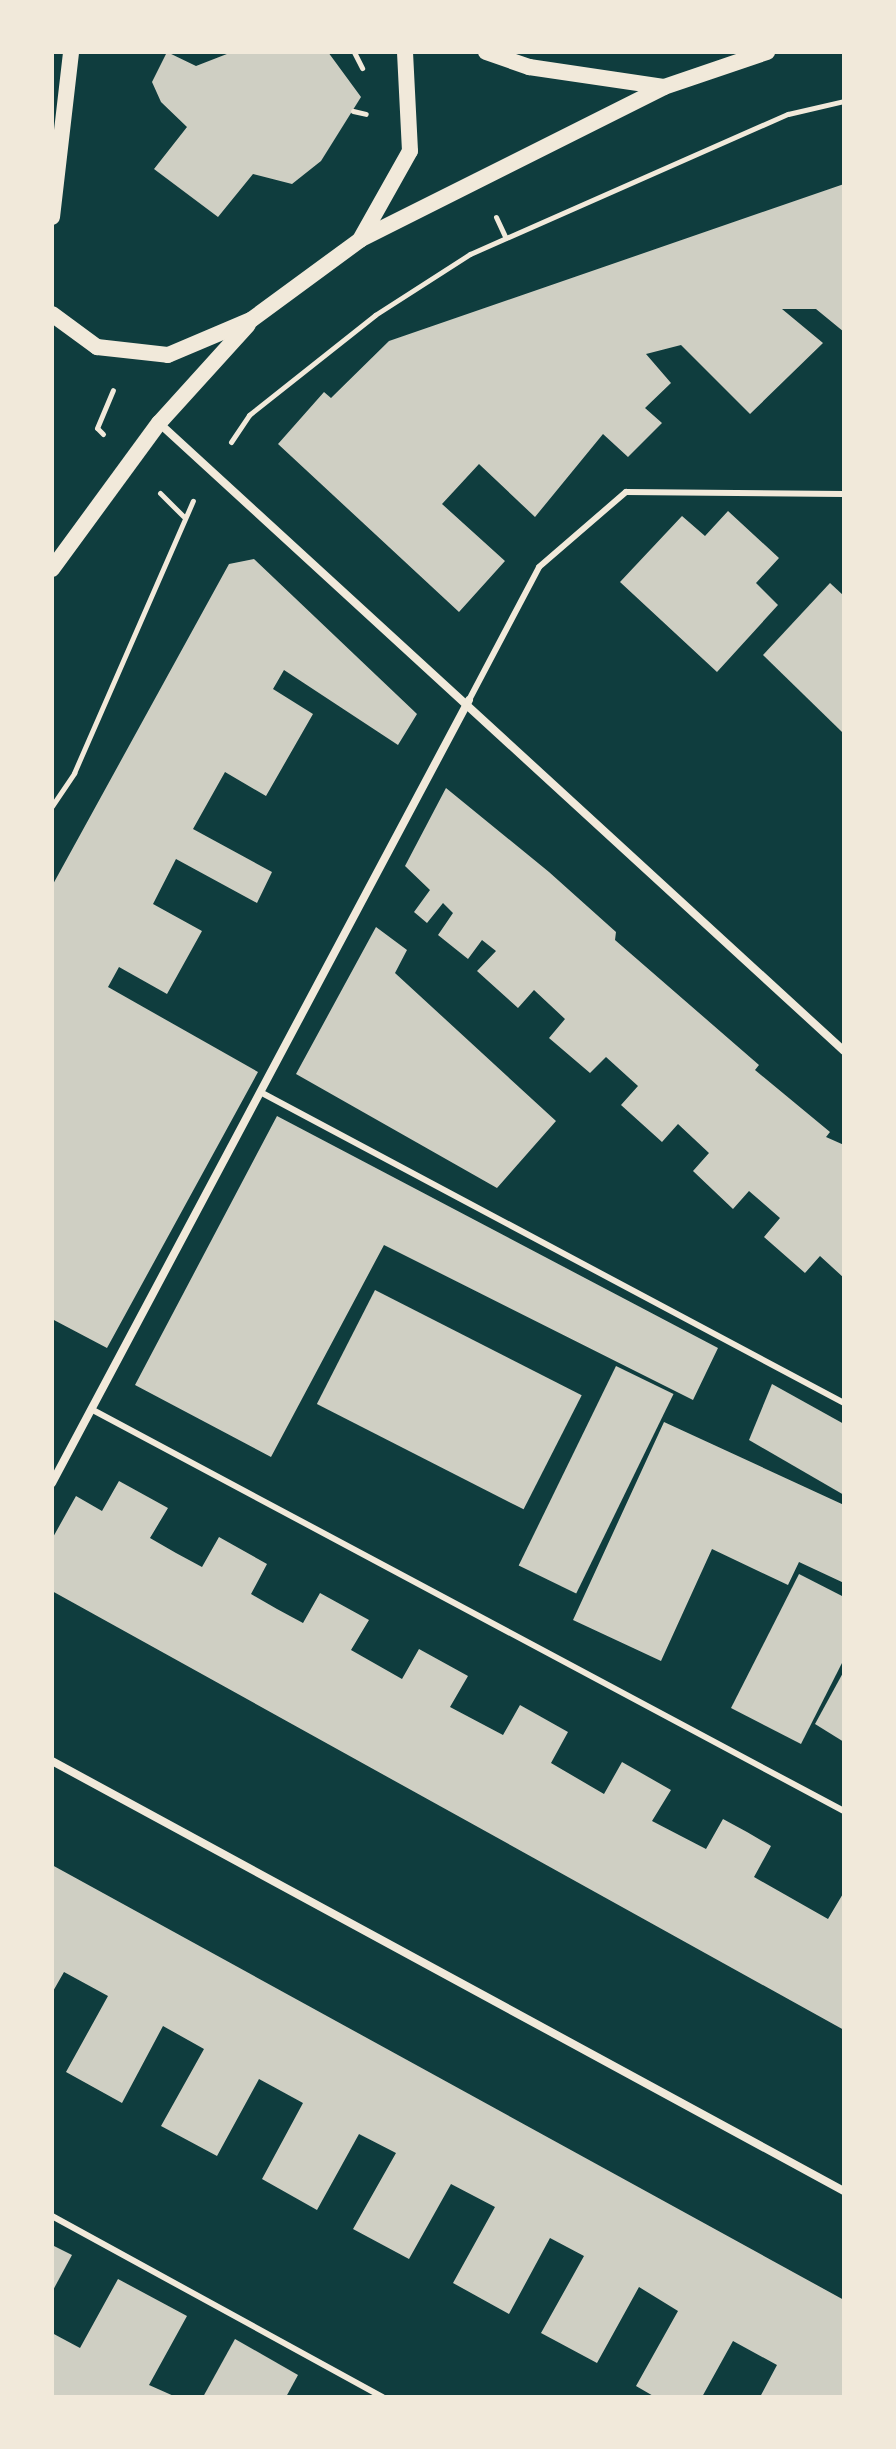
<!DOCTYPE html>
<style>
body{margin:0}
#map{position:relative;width:896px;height:2449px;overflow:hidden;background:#0f3d3e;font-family:Manrope,sans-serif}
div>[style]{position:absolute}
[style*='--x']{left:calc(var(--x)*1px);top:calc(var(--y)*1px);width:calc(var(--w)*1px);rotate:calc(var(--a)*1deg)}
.building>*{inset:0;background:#cfcfc3;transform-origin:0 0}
.path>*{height:5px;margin:-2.5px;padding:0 2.5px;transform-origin:2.5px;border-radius:2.5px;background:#f1e9da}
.service>*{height:6px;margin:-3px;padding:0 3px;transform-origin:3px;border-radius:3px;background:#f1e9da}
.minor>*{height:8px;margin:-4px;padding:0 4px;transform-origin:4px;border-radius:4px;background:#f1e9da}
.secondary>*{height:16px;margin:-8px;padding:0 8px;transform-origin:8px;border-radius:8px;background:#f1e9da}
span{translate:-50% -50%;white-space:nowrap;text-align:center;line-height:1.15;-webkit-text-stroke:8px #f1e9da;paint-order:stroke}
.frame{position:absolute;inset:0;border:54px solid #f1e9da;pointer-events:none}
</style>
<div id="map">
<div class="building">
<i style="clip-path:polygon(167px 52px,196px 66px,232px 52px,328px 52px,361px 97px,321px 161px,292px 184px,253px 174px,218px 217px,154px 169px,187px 127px,161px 102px,152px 82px)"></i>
<i style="clip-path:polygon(844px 184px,844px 332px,816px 309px,782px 309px,823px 343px,750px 414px,681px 345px,646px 354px,671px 383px,645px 408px,662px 423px,628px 457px,603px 434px,535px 517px,479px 464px,442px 504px,505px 561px,459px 612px,278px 444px,324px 392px,331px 398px,389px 341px)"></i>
<i style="clip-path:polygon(728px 511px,779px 558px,756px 583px,778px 605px,717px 672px,620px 582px,682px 516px,705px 536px)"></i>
<i style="clip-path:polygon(254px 559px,417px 714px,398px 745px,284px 670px,273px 689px,313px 714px,266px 796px,225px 772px,193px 829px,272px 872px,257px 903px,176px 859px,153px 904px,202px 931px,167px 994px,119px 967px,108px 987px,258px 1072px,107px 1348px,52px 1319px,52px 886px,229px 564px)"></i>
<i style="clip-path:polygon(830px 583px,844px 596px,842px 732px,763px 655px)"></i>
<i style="clip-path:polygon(446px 788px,549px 872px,616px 932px,615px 940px,759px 1065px,755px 1070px,830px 1132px,826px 1137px,844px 1145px,844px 1278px,820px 1256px,805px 1273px,764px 1237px,780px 1218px,749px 1191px,733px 1209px,693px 1171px,709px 1153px,678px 1124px,662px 1142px,621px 1105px,638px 1086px,606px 1057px,590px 1073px,549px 1038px,565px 1019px,534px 990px,518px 1008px,477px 971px,496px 951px,482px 940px,468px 959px,438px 935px,453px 913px,443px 903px,427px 923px,414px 912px,430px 890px,405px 866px)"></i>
<i style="clip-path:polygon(376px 927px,407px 950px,395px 973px,556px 1121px,497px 1188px,296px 1074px)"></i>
<i style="clip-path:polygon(277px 1116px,718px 1348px,693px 1400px,384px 1245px,271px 1457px,135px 1385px)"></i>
<i style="left:375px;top:1290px;width:232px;height:128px;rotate:27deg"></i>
<i style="left:616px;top:1366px;width:64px;height:222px;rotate:26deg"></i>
<i style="clip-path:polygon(772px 1384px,844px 1424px,844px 1495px,749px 1440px)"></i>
<i style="clip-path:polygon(664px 1422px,844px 1505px,844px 1583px,799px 1562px,788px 1585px,712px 1549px,661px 1661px,573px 1620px)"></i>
<i style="clip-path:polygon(119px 1481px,168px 1508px,150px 1538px,176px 1553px,202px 1567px,219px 1537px,267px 1564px,251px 1594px,277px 1609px,303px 1623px,320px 1593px,369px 1620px,351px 1650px,402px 1679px,419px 1649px,468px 1676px,450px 1707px,503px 1735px,520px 1705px,568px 1732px,551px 1763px,604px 1794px,622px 1762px,671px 1790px,652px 1821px,706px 1849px,723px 1819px,747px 1832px,771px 1846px,754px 1877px,828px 1919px,844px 1892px,844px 2030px,52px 1591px,52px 1539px,76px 1496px,102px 1511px)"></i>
<i style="clip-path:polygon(799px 1574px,844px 1597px,844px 1659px,801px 1744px,731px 1708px)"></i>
<i style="clip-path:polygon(844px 1671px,844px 1742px,815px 1724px)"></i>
<i style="clip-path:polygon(52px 1865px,844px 2300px,844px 2397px,760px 2397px,777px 2365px,733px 2341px,702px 2397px,655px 2397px,636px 2386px,678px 2311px,639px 2287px,597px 2363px,541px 2333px,584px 2256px,550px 2238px,509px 2314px,453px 2283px,495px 2207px,451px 2184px,409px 2259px,353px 2229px,396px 2153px,359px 2134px,317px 2210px,262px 2179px,303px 2103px,259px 2079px,217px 2156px,161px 2126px,204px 2049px,163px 2026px,122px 2103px,66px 2072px,108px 1996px,64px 1972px,52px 1993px)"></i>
<i style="clip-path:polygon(52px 2245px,72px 2255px,52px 2292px)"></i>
<i style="clip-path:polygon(118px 2279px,187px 2316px,149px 2385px,176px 2397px,52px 2397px,52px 2333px,80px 2348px)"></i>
<i style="clip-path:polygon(235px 2339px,298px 2375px,286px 2397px,203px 2397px)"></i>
</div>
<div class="path">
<i style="--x:354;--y:52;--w:18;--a:63"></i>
<i style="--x:353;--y:111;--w:13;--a:13"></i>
<i style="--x:496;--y:217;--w:23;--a:65"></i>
<i style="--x:103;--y:434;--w:8;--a:-135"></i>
<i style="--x:97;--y:428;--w:41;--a:-67.2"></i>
<i style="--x:231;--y:442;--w:32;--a:-56"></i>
<i style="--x:249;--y:415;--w:161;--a:-38.4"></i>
<i style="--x:375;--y:315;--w:113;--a:-32.7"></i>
<i style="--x:470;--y:254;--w:347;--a:-23.8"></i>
<i style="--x:788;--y:114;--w:57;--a:-13.1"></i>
<i style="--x:160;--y:493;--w:33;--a:45"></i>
<i style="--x:52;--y:806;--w:40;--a:-56"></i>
<i style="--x:74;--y:773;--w:297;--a:-66.4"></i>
</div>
<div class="service">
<i style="--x:469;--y:700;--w:150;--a:-62.2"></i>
<i style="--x:539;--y:567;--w:115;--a:-40.8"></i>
<i style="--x:626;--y:492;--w:218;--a:0.5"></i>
<i style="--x:264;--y:1094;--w:657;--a:28.05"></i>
<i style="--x:91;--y:1409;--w:854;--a:28.1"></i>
<i style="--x:52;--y:2216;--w:377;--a:28.7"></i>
</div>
<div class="minor">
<i style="--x:159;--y:423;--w:929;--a:42.51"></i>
<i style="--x:52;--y:1483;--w:887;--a:-61.96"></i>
<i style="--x:52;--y:1761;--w:901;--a:28.5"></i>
</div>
<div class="secondary">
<i style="--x:486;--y:52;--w:46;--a:19.2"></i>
<i style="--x:529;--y:67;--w:136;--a:8.4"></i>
<i style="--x:52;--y:217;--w:166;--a:-83.4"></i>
<i style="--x:361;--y:239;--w:339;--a:-26.6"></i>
<i style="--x:664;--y:87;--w:109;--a:-18.8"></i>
<i style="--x:52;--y:314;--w:56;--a:36.3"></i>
<i style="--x:97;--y:347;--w:71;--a:6.4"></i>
<i style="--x:168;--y:355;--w:90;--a:-22.9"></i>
<i style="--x:251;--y:320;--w:135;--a:-36.3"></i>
<i style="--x:360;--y:240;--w:102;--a:-60.7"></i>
<i style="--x:410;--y:151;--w:99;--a:-92.9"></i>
<i style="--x:52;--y:569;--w:181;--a:-53.8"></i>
<i style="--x:159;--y:423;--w:132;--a:-47.8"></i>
</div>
<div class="frame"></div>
</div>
